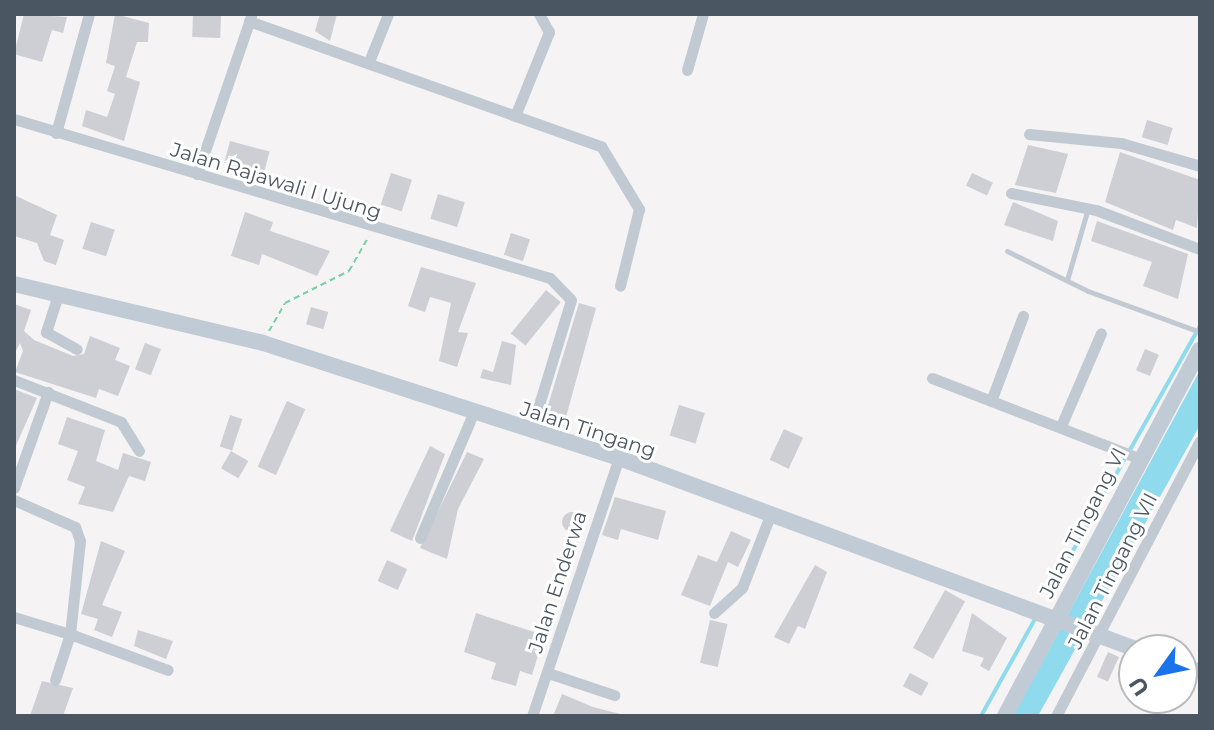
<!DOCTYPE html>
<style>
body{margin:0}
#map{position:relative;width:1214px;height:730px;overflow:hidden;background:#f5f3f3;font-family:Montserrat,sans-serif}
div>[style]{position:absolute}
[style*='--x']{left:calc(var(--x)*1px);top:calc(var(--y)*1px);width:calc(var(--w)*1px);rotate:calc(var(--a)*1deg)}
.water>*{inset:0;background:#90daee}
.stream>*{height:4px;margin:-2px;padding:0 2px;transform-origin:2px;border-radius:2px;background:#90daee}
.building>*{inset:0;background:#cdcfd5;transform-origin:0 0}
.round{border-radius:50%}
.path>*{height:2px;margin-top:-1px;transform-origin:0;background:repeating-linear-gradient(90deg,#7ad0a6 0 6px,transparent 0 10px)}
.service>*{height:5px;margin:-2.5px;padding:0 2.5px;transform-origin:2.5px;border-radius:2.5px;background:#c1cad2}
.minor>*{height:11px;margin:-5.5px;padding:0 5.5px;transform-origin:5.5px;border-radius:5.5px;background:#c1cad2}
.secondary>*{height:16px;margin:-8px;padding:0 8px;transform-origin:8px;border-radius:8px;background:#c1cbd6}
span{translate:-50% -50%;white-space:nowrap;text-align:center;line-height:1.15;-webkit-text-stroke:6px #fff;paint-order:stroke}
.street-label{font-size:20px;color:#4a5661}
.frame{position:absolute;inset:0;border:16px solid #4a5661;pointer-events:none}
.north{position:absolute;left:1118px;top:634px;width:80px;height:80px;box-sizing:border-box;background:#fff;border:2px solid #b7bbc0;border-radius:50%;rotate:237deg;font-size:22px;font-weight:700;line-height:32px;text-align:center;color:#4a5661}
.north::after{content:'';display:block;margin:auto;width:28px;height:36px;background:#1a73e8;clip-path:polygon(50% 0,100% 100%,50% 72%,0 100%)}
</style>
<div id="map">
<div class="water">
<i style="clip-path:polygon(1200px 370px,1200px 425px,1038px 716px,1013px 716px)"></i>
</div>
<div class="stream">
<i style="--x:1049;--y:593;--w:307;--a:-60.5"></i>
<i style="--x:981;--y:716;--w:113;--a:-60.9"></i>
</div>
<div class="building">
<i style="clip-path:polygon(24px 14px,67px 17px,63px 33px,52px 30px,42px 62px,14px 54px)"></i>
<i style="clip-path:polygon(115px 14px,149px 23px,148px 42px,137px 42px,126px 77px,140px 82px,124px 141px,82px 126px,86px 110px,107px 117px,115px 94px,107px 91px,115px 66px,106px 63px)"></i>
<i style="clip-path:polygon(320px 14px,337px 14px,330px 41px,315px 31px)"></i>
<i style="left:193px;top:15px;width:28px;height:22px;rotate:2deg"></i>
<i style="left:1147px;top:120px;width:27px;height:18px;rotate:17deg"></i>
<i style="left:230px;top:141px;width:41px;height:24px;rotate:15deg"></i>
<i style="clip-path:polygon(1028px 145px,1068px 154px,1056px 193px,1015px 185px)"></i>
<i style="clip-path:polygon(1120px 152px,1200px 180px,1197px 228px,1176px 220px,1173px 230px,1105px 202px)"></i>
<i style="left:391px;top:173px;width:22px;height:33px;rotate:18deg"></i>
<i style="left:972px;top:173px;width:23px;height:14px;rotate:25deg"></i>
<i style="left:438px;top:194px;width:28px;height:26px;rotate:17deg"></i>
<i style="clip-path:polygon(14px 195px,57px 215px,50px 235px,64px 240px,56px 265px,44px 261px,37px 243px,14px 236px)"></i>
<i style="clip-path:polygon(1013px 202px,1058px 221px,1053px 241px,1004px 225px)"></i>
<i style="clip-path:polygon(245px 212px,273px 222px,270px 231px,330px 251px,317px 276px,262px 254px,259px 265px,231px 256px)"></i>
<i style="clip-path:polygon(1097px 221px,1188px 254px,1178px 299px,1143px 286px,1152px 262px,1091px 241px)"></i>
<i style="left:91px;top:222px;width:25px;height:28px;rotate:18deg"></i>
<i style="left:511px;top:233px;width:20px;height:23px;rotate:18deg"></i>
<i style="clip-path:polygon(421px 267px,476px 283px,458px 332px,468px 333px,457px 367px,439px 361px,451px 303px,430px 297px,425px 312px,408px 306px)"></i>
<i style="left:546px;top:290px;width:19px;height:56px;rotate:39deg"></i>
<i style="clip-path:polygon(579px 303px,596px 308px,563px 428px,543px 422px)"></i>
<i style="clip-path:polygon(14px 304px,31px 310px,24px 331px,34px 340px,73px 356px,84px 354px,90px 336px,120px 348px,115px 360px,130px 366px,118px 396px,99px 389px,96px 398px,15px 372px,23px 351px,20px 343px,14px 355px)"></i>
<i style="left:311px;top:307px;width:18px;height:18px;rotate:16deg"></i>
<i style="clip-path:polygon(502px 341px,516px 345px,511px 385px,480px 378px,483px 369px,493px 372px)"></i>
<i style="left:145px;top:343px;width:17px;height:28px;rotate:21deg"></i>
<i style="left:1145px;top:349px;width:15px;height:23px;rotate:23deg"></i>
<i style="clip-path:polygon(14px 389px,37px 398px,14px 450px)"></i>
<i style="left:287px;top:401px;width:20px;height:72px;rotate:24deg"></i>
<i style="left:679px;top:405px;width:27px;height:32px;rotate:17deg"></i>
<i style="left:230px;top:415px;width:13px;height:33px;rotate:18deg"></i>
<i style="clip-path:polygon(67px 417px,105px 430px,96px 461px,118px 470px,123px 453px,151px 462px,145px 481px,129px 476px,113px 512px,78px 504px,85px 487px,67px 480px,78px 451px,58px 444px)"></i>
<i style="left:784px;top:429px;width:21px;height:34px;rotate:25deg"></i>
<i style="clip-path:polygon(430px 446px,445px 454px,412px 541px,390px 531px)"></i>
<i style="left:231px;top:451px;width:20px;height:20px;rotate:30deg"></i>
<i style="clip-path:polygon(467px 452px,484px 459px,458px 509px,447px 559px,420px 548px)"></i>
<i style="clip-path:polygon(615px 497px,666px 511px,658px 540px,621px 529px,618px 540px,602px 535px)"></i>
<i class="round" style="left:562px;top:512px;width:20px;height:20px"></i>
<i style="clip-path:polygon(731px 531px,751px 540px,738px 567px,728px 562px,710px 606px,681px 595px,698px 555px,717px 562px)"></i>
<i style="clip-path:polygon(101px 541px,125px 551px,102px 605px,122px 612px,112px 637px,94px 630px,98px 619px,81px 614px)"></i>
<i style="left:387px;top:560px;width:22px;height:23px;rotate:24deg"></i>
<i style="clip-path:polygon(815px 565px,827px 572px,805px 629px,798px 626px,789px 644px,774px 637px)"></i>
<i style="left:945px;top:590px;width:23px;height:66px;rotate:29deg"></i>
<i style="clip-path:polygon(476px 613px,534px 632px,530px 646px,540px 649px,532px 675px,520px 671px,516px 686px,491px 679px,496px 663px,464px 652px)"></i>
<i style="clip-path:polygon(972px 613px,1007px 638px,989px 671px,980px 666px,984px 658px,962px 651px)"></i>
<i style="left:710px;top:620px;width:18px;height:44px;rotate:13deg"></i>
<i style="clip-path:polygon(138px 630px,173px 641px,166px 659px,134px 646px)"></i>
<i style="left:1108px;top:652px;width:12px;height:27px;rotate:24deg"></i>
<i style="left:910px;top:673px;width:21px;height:15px;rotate:28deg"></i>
<i style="clip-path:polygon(42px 681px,73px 688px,63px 716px,30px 716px)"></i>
<i style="clip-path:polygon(562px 694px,593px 707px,628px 716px,553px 716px)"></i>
</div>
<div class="path">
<i style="--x:269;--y:331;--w:32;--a:-60"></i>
<i style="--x:285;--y:303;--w:72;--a:-26.6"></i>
<i style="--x:349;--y:271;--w:40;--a:-60.3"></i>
</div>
<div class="service">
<i style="--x:1007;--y:251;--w:90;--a:26.3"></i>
<i style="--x:1088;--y:291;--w:119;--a:20.1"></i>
<i style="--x:1067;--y:280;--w:75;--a:-73.7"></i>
</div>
<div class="minor">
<i style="--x:249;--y:21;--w:374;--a:19.6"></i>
<i style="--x:601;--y:146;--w:74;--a:58.9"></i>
<i style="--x:639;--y:209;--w:79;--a:103.9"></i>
<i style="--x:370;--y:59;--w:48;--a:-68.2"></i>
<i style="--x:687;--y:70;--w:58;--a:-74.1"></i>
<i style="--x:515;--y:116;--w:91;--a:-68"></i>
<i style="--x:549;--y:32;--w:21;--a:-119"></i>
<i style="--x:14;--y:119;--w:559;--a:16.52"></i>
<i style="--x:550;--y:278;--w:30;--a:46"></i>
<i style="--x:571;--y:300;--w:137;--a:107"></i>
<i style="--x:56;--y:133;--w:123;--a:-74.5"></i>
<i style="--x:1029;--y:134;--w:92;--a:5.6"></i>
<i style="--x:1121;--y:143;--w:82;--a:16.2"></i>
<i style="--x:197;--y:174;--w:167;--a:-71.1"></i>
<i style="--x:1011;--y:193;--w:87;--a:11.3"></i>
<i style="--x:1096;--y:210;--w:111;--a:20.6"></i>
<i style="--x:57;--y:298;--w:36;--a:108"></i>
<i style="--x:46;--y:332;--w:35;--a:29"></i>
<i style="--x:932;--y:378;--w:221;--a:21.2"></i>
<i style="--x:14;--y:380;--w:115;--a:21.4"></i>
<i style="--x:121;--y:422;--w:34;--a:58"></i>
<i style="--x:991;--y:401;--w:91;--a:-69.4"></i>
<i style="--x:1061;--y:426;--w:101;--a:-66.7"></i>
<i style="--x:14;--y:488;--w:102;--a:-70.5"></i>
<i style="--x:14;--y:500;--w:67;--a:23.9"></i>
<i style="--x:75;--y:527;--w:15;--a:70"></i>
<i style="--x:80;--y:541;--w:94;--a:96.1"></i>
<i style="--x:70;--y:634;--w:104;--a:20.2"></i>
<i style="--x:420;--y:538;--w:133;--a:-66.9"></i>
<i style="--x:714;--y:613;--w:38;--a:-42"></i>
<i style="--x:742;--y:588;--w:75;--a:-68.9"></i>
<i style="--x:14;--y:617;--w:59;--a:16.9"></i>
<i style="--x:70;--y:634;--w:48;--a:108.1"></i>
<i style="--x:548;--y:673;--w:70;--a:18.4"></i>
<i style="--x:532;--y:716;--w:272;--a:-71.4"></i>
<i style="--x:1056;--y:716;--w:310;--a:-62.4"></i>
</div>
<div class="secondary">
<i style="--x:14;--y:284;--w:256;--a:13.3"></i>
<i style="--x:263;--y:343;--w:374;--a:17.9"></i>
<i style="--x:619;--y:458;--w:553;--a:20.3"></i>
<i style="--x:1182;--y:666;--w:19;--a:18"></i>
<i style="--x:1005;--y:716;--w:415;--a:-62"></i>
</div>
<div class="street-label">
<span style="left:276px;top:181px;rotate:17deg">Jalan Rajawali I Ujung</span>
<span style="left:588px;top:430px;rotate:18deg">Jalan Tingang</span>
<span style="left:1083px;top:523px;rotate:-63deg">Jalan Tingang VI</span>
<span style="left:1113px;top:571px;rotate:-63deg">Jalan Tingang VII</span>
<span style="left:558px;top:582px;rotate:-72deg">Jalan Enderwa</span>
</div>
<div class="frame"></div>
<div class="north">U</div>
</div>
